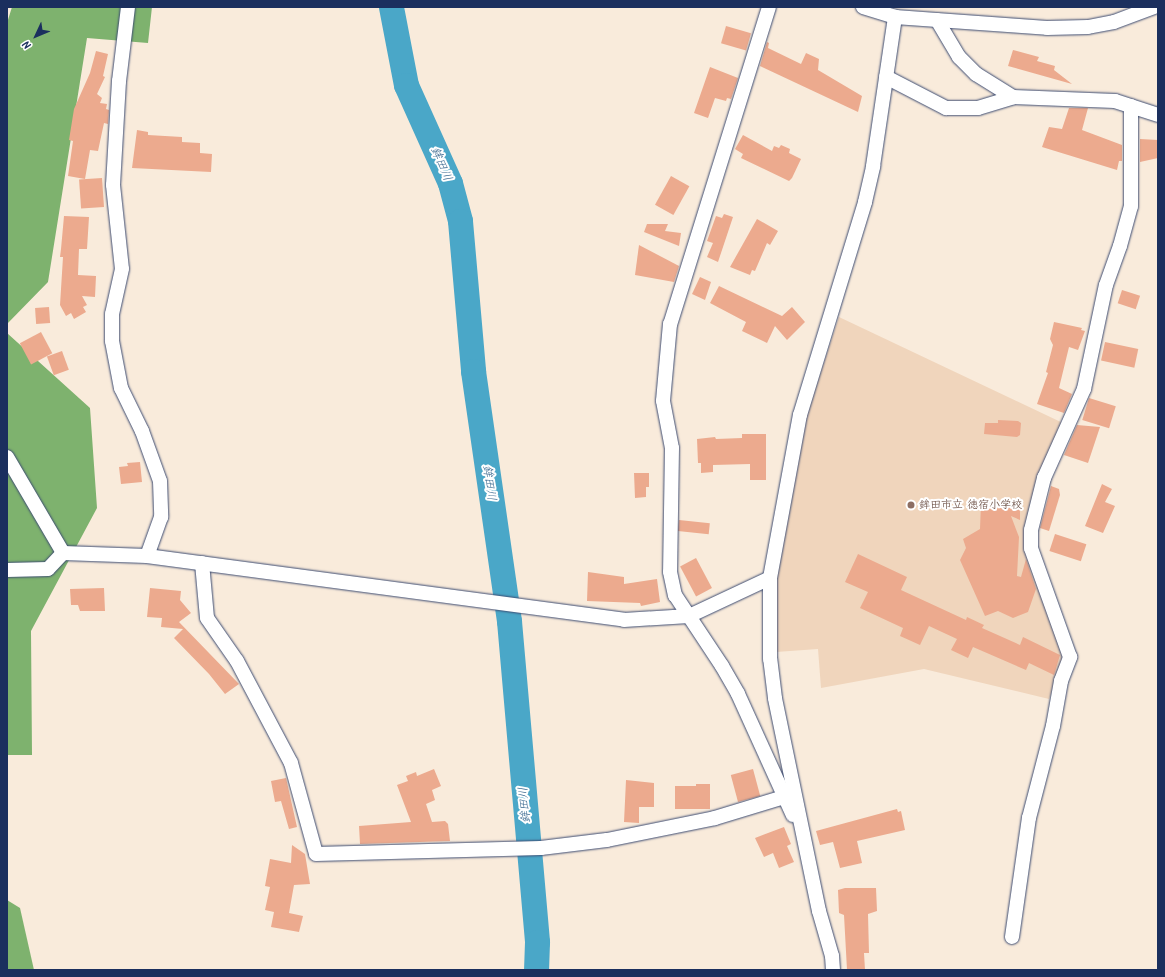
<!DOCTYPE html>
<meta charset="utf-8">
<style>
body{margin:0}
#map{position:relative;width:1165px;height:977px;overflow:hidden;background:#f9ebdb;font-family:Kalam,"Klee One",sans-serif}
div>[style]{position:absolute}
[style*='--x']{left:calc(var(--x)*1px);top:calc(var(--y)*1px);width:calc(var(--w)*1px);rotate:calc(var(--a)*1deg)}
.built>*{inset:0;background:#f0d5bc}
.forest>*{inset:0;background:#7eb26e}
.river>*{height:25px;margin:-12.5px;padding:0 12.5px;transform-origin:12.5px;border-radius:12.5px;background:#4aa7c8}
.building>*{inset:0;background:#ecaa8e;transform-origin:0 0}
.roads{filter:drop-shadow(0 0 1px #3c4b71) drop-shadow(0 0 1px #3c4b71)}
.minor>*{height:14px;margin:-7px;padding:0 7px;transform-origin:7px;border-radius:7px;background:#fff}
.dots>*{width:11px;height:11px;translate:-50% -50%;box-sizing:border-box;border:2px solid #fff;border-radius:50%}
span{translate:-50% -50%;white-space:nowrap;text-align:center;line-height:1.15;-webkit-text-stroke:4px #fff;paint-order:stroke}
.education-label{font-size:11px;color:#785e54;font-weight:700}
.left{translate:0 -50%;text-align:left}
.water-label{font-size:12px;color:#2e5f88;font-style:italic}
.frame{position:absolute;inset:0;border:8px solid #1b2f5e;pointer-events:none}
.north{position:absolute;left:16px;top:16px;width:40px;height:40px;-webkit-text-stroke:3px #fff;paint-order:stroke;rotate:226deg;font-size:11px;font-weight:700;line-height:16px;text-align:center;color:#1b2f5e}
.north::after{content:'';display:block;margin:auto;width:14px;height:18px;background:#1b2f5e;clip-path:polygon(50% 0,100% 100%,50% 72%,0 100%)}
</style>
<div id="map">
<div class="built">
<i style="clip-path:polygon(839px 317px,1065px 424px,1027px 534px,1066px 656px,1049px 699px,924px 669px,821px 688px,818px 649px,776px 652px,774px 583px,806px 417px)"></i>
</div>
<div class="forest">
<i style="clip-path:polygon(12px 7px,152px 7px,148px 43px,87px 38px,48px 282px,7px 324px,7px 23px)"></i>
<i style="clip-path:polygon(7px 333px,90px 408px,97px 508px,31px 631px,32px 755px,7px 755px)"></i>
<i style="clip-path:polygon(7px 900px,20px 908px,34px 970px,7px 970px)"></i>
</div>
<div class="river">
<i style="--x:391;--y:7;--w:79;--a:79.1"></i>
<i style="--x:406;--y:85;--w:107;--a:65.8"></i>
<i style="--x:450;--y:183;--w:39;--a:75"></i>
<i style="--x:460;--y:221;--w:151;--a:85"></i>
<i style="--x:473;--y:371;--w:253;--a:81.8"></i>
<i style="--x:509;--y:621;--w:322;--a:85"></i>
<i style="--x:537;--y:942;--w:28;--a:92"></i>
</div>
<div class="building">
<i style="left:726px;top:26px;width:26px;height:18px;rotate:16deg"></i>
<i style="clip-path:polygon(767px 42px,769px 43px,768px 48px,801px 64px,806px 53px,819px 59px,818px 70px,862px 96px,858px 112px,760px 66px)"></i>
<i style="clip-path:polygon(1013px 50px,1039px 57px,1037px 61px,1055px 66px,1054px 70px,1072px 84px,1008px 66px)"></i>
<i style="clip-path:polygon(96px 51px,108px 54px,103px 76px,105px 77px,97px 94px,102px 98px,100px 103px,107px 104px,106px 109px,109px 110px,108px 124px,104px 123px,98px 151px,90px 150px,85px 179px,68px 176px,73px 141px,69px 140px,74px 109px,90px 73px)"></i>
<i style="clip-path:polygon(710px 67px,738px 78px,731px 99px,727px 98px,726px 101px,715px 98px,708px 118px,694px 113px)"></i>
<i style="clip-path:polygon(1069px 108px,1088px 108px,1082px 130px,1122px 145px,1122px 161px,1119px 161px,1117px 170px,1042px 147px,1049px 127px,1062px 129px)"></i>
<i style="clip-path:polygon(137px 130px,148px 132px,148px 135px,182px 137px,182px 142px,200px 143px,200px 153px,212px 154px,211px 172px,132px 168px)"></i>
<i style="clip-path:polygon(743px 135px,772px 151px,774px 146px,779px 148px,781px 145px,790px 149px,789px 153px,801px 159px,792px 178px,789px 181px,741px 158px,743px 154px,735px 149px)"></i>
<i style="clip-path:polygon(1140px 139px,1158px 140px,1158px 158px,1140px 162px)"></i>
<i style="left:671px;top:176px;width:21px;height:33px;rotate:29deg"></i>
<i style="left:102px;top:178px;width:29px;height:23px;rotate:86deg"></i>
<i style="clip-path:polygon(724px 214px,733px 217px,718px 262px,707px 257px,713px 243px,707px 241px,716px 216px,722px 218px)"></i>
<i style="clip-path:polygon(64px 216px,89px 217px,87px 249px,79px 249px,78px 275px,96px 276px,95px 297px,82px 296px,87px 305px,83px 307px,86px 312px,74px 319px,71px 313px,66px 316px,60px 305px,63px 257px,60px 257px,61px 249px)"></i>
<i style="clip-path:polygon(757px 219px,778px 231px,770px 245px,767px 243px,755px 271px,752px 270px,750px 275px,730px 267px)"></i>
<i style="clip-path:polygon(647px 224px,668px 224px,665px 231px,681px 233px,679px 246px,644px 232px)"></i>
<i style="clip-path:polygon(639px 245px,679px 266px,674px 282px,635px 275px)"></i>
<i style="clip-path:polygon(700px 277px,711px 282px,705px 300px,692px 294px)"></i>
<i style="clip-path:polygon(719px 286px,782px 316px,792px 307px,805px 322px,787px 340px,775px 326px,767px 343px,742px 331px,746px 322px,710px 303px)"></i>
<i style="left:1122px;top:290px;width:19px;height:14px;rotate:18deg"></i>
<i style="left:49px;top:307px;width:16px;height:14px;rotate:86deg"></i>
<i style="clip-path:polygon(1054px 322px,1082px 328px,1081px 330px,1085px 331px,1078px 350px,1069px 347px,1059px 388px,1072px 394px,1064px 413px,1037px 404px,1048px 373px,1046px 372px,1053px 345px,1050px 339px)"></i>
<i style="left:41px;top:332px;width:24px;height:24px;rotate:62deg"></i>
<i style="left:1105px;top:342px;width:34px;height:19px;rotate:12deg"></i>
<i style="left:62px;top:351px;width:20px;height:16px;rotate:70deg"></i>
<i style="left:1089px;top:398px;width:28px;height:23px;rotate:17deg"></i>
<i style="clip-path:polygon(998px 420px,1018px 421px,1021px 423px,1020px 435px,1017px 437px,984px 434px,985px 423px,998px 423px)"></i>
<i style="clip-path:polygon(1077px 425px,1100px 427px,1088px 463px,1064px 455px)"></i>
<i style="clip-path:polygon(742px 434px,766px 434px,766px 480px,750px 480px,750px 464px,713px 465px,713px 472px,701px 473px,701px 463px,698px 463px,697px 439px,715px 437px,716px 439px,742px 438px)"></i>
<i style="clip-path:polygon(140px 462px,142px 482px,121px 484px,119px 467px,128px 466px,127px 463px)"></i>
<i style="clip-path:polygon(634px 473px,649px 473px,649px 487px,646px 487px,646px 497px,635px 498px)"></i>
<i style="clip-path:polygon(1102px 484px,1112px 489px,1105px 502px,1115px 506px,1103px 533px,1085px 526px)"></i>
<i style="clip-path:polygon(1051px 486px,1059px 489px,1060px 495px,1049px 531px,1040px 528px)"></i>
<i style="clip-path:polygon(981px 503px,1020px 505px,1020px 520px,1011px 516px,1019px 537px,1017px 576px,1021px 577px,1026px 559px,1036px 589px,1028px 612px,1013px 618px,998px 611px,985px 616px,960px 560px,966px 548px,963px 539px,980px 529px)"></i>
<i style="left:679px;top:520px;width:31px;height:11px;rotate:6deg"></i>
<i style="left:1055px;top:534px;width:33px;height:18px;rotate:18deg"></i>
<i style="clip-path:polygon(858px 554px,907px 577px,901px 590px,966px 620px,967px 617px,984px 625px,982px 628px,1020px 645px,1023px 637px,1060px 655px,1054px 675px,1029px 663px,1026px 670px,973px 647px,968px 658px,951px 650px,957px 639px,929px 626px,920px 645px,900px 636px,903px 628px,860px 608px,868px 592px,845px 582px)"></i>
<i style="left:696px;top:558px;width:34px;height:18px;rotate:62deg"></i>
<i style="clip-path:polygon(588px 572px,624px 577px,624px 584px,657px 579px,660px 602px,641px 606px,640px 603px,587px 601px)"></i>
<i style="clip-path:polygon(104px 588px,105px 611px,80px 611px,78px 605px,71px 605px,70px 589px)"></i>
<i style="clip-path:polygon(150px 588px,181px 591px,180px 600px,191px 613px,179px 622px,239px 684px,225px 694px,209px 674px,174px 638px,183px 629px,161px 627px,162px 618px,147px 617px)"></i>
<i style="clip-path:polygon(434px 769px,441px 786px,432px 790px,435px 800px,426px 804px,432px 822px,445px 821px,448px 824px,450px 841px,360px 844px,359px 826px,411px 822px,397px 785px,408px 781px,406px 776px,416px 772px,417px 776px)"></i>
<i style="left:753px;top:769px;width:28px;height:23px;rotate:75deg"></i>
<i style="clip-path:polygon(286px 778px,297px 827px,289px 829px,281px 801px,275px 802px,271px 781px)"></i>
<i style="clip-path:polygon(626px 780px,654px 783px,654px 807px,639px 807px,639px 823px,624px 822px)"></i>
<i style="clip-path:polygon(696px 784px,710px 784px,710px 809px,675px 809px,675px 786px,696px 786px)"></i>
<i style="clip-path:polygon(897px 809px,898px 812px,901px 811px,905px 830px,857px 841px,862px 863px,840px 868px,833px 842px,820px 845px,816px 831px)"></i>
<i style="clip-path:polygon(784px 827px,791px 844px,787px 846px,794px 862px,779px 868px,773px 853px,764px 857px,755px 838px)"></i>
<i style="clip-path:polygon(292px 845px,305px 854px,310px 884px,294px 885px,289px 913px,303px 916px,299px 932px,271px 927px,274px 912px,265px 910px,270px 887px,265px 886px,270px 859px,291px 863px)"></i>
<i style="clip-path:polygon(845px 888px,876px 888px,877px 911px,868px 914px,869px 953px,864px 953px,865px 970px,847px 970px,844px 915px,839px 913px,838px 890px)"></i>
</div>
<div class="roads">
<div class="minor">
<i style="--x:128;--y:7;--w:75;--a:96.9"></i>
<i style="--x:119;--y:81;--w:104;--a:93.3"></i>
<i style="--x:113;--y:185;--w:84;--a:83.9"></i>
<i style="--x:122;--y:269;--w:46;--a:102.5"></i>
<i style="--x:112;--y:314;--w:27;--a:90"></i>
<i style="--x:112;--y:341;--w:48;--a:79.2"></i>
<i style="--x:121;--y:388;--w:48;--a:64"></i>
<i style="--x:142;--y:431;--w:53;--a:70.2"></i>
<i style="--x:160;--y:481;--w:36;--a:88"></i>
<i style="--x:161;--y:517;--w:41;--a:109.7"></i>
<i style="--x:769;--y:7;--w:332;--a:107.3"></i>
<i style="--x:670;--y:324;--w:77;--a:95.2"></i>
<i style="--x:663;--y:401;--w:48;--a:79.2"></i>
<i style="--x:672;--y:448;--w:124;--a:90.9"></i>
<i style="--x:670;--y:572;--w:24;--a:78"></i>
<i style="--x:675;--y:595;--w:85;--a:56.5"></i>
<i style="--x:722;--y:666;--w:32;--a:60"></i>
<i style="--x:738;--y:694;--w:133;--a:65.6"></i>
<i style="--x:863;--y:7;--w:34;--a:17"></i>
<i style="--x:895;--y:17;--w:152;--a:4.1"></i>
<i style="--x:1047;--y:28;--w:41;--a:-1.4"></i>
<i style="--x:1088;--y:27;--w:26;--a:-11"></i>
<i style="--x:1114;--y:22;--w:43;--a:-20.6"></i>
<i style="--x:937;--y:20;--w:43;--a:59.3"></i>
<i style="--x:959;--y:57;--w:24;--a:45"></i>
<i style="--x:976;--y:74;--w:44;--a:31.9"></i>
<i style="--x:1013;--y:97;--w:102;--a:2.2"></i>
<i style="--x:1115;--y:101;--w:45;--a:18"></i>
<i style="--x:886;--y:77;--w:68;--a:27.3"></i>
<i style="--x:946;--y:108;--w:32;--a:0"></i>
<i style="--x:978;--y:108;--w:37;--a:-17"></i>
<i style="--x:7;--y:457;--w:111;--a:59.7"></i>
<i style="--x:202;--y:563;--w:55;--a:84.8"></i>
<i style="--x:207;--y:618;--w:52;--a:55.1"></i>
<i style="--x:237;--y:661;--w:115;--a:62.1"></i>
<i style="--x:291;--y:763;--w:94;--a:74.6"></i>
<i style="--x:316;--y:854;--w:225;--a:-1.5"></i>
<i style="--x:541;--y:848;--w:66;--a:-6.9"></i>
<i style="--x:607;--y:840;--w:110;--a:-11.5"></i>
<i style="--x:715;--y:818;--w:72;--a:-16.9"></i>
<i style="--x:7;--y:570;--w:41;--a:-1.4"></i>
<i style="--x:48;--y:569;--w:22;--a:-47"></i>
<i style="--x:63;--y:553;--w:84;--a:2"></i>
<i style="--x:147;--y:556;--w:481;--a:7.6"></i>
<i style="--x:624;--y:620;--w:65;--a:-3.5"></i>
<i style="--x:689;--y:616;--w:89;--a:-25.1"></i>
<i style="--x:1012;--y:937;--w:120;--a:-81.9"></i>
<i style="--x:1029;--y:818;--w:95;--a:-75.4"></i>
<i style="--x:1053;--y:726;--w:46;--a:-79.9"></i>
<i style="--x:1061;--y:681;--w:26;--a:-69"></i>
<i style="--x:1070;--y:657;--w:116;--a:-109.7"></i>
<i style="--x:1031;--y:548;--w:18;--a:-90"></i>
<i style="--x:1031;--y:530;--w:54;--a:-76"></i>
<i style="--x:1044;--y:478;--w:98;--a:-65.8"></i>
<i style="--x:1084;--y:389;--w:106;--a:-78.1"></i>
<i style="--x:1106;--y:285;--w:41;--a:-70.3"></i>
<i style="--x:1120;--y:246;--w:41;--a:-74.6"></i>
<i style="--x:1131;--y:206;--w:100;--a:-90"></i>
<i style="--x:833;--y:970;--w:14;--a:-94"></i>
<i style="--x:832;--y:956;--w:47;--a:-106.1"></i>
<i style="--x:819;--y:911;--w:217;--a:-101.7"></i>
<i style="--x:775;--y:698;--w:39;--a:-97"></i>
<i style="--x:770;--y:659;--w:81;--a:-90"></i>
<i style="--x:770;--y:578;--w:166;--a:-79.6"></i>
<i style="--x:800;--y:415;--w:223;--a:-73"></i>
<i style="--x:865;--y:202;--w:37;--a:-77"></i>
<i style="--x:873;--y:166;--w:151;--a:-81.6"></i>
</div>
</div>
<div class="dots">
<i style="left:911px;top:505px;background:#8d6e63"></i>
</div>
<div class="education-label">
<span class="left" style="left:919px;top:505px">鉾田市立 徳宿小学校</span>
</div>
<div class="water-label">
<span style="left:441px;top:164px;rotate:67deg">鉾田川</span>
<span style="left:489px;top:483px;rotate:82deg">鉾田川</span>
<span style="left:525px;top:805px;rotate:-95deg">鉾田川</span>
</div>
<div class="frame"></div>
<div class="north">N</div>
</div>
